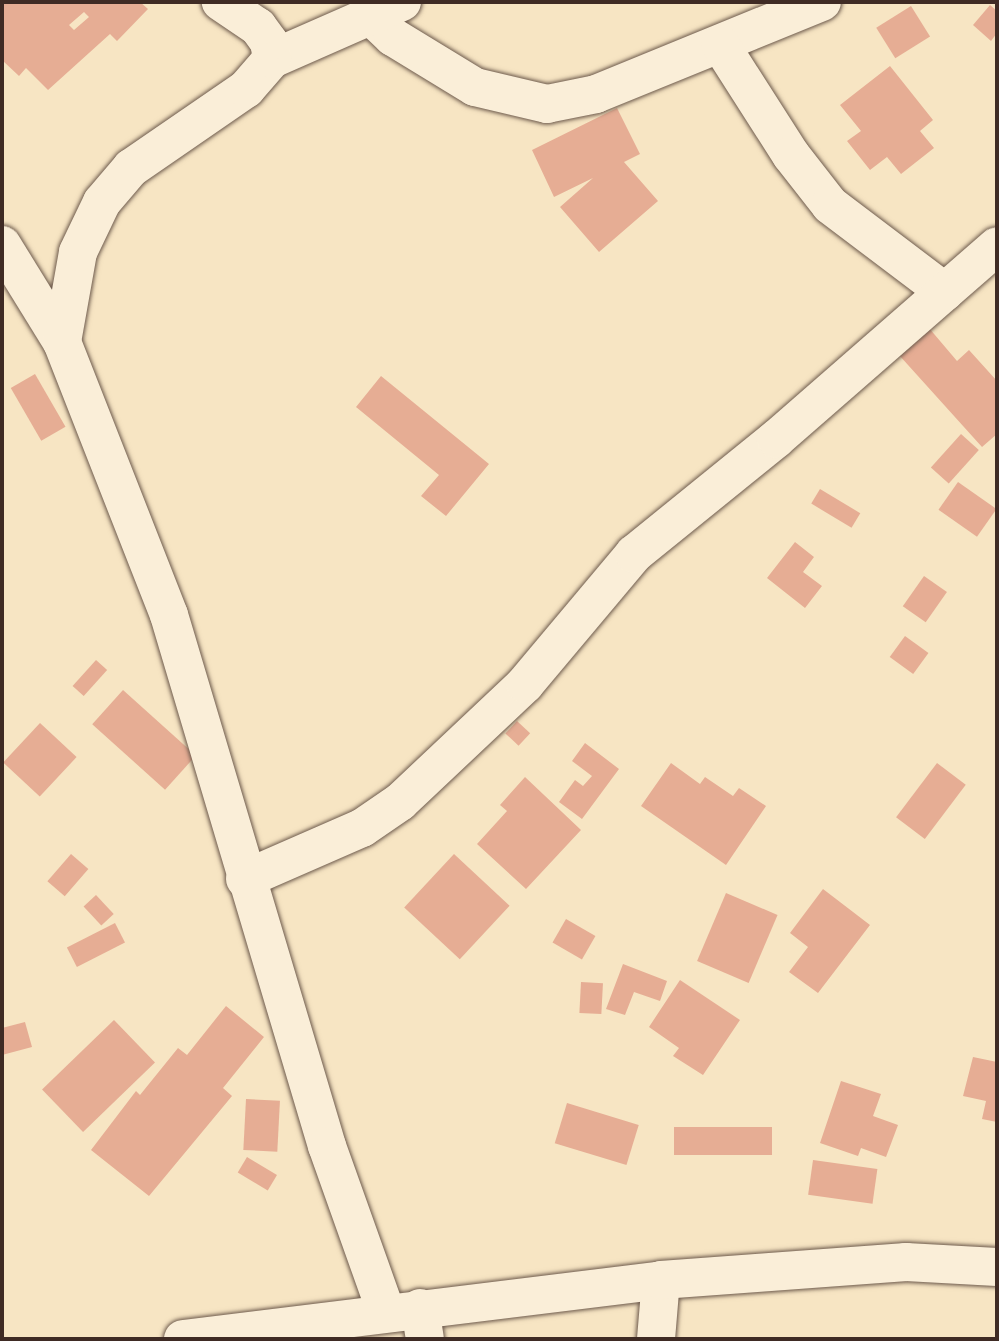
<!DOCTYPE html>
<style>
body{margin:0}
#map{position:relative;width:999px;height:1341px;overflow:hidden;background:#f7e5c3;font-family:"Libre Bodoni",serif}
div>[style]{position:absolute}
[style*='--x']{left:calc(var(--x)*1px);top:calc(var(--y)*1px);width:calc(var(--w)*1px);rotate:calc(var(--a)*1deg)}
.building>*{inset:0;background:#e6ad94;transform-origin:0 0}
.roads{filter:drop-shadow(0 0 2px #6d5a4c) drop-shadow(0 0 2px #6d5a4c)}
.minor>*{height:38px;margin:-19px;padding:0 19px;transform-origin:19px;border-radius:19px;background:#faeed8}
.tertiary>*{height:38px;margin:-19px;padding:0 19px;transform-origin:19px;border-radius:19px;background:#faeed8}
span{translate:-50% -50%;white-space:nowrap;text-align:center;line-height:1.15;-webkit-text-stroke:6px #faeed8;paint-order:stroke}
.frame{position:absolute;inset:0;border:4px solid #3f2b24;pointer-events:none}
</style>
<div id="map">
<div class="building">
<i style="clip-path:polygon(evenodd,2px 2px,140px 2px,148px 9px,117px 41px,110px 34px,48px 90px,26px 68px,19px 76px,2px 60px,2px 2px,84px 12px,89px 17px,74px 30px,69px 25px,84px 12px)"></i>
<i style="clip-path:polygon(990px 5px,997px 11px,997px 33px,991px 41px,973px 25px)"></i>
<i style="left:911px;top:6px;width:36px;height:41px;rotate:58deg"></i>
<i style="clip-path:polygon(890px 66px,933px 120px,920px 131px,934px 148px,901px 174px,887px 157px,870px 170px,847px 141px,861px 131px,840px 105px)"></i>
<i style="clip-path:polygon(617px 108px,640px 154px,624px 162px,658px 201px,599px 252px,560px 207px,593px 178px,554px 197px,532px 150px)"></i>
<i style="clip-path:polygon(929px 328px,957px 361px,969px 350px,997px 381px,997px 434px,982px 447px,899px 355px)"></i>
<i style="left:35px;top:374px;width:61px;height:28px;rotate:60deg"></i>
<i style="clip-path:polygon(381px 376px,489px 464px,446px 516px,421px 496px,439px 475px,356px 407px)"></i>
<i style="left:961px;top:434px;width:24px;height:45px;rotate:42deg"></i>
<i style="left:958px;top:482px;width:47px;height:34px;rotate:35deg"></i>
<i style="left:820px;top:489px;width:47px;height:17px;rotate:31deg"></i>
<i style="clip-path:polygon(795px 542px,814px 557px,803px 572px,822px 586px,805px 608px,767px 578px)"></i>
<i style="left:924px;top:576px;width:28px;height:37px;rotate:35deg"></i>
<i style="left:905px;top:636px;width:29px;height:26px;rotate:36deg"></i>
<i style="left:96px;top:660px;width:15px;height:35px;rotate:42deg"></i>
<i style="left:123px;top:690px;width:98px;height:46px;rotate:42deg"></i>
<i style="left:517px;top:721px;width:18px;height:17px;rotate:43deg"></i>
<i style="left:40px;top:723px;width:50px;height:54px;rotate:43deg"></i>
<i style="clip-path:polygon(585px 743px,619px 769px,582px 819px,559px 802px,575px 780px,583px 786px,592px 776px,572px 761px)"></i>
<i style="clip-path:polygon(671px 763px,700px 784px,705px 777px,733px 796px,739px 788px,766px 806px,726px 865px,641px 806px)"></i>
<i style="left:937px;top:763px;width:36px;height:68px;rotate:37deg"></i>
<i style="clip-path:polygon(525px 777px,581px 830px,526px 889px,477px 844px,507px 811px,500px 805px)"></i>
<i style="left:71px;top:854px;width:23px;height:36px;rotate:41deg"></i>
<i style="left:454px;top:854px;width:76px;height:73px;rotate:43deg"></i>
<i style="clip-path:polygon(823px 889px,870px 925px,818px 993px,789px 972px,808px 947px,790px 933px)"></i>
<i style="left:726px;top:893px;width:56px;height:74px;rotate:23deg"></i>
<i style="left:96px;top:895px;width:26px;height:17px;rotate:47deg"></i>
<i style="left:566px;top:919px;width:34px;height:27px;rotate:30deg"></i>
<i style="left:115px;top:923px;width:22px;height:54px;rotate:63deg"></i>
<i style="clip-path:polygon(623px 964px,667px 981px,660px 1001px,634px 992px,625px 1015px,606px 1009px)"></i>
<i style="clip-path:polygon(680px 980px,740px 1020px,703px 1075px,673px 1056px,679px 1048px,649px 1027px)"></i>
<i style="left:581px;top:982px;width:22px;height:31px;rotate:3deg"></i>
<i style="clip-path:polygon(226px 1006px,264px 1037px,223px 1088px,232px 1096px,149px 1196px,91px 1150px,136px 1091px,140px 1095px,178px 1048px,187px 1055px)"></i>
<i style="left:114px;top:1020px;width:59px;height:100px;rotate:46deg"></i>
<i style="clip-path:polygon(25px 1022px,32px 1047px,2px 1055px,2px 1028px)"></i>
<i style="clip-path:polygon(973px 1057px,997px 1062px,997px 1122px,982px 1119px,986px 1101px,963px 1096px)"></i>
<i style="clip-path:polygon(841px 1081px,881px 1094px,873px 1116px,898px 1125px,886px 1157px,861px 1148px,858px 1156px,820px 1143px)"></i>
<i style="left:246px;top:1099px;width:34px;height:51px;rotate:3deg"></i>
<i style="left:567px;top:1103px;width:75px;height:42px;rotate:17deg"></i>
<i style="left:674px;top:1127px;width:98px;height:28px"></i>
<i style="left:247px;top:1157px;width:35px;height:18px;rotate:31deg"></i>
<i style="left:813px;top:1160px;width:65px;height:35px;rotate:8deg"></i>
</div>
<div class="roads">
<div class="minor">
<i style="--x:372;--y:17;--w:29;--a:44"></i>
<i style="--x:393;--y:37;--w:96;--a:31.4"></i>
<i style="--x:475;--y:87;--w:74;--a:13.3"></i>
<i style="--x:547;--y:104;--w:50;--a:-11.5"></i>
<i style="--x:596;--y:94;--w:244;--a:-22.2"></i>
<i style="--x:720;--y:44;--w:132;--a:57.4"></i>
<i style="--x:791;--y:155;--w:63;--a:52"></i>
<i style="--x:830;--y:205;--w:144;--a:37.1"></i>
<i style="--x:272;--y:59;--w:142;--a:-23.7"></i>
<i style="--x:2;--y:245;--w:114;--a:58.3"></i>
<i style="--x:62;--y:342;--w:293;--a:68.6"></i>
<i style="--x:169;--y:615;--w:554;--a:73.43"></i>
<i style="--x:327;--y:1146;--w:176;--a:70.4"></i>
<i style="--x:62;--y:342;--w:91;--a:-79.9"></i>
<i style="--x:78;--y:252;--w:55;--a:-64.4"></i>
<i style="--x:102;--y:202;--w:45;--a:-49.5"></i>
<i style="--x:131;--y:168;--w:140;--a:-34.5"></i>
<i style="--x:246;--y:89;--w:40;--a:-49"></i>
<i style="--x:272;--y:59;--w:17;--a:-100"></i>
<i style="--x:269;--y:42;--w:19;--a:-126"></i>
<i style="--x:258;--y:27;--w:45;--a:-146"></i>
<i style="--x:245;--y:879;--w:128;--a:-23.6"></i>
<i style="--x:362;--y:828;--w:46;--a:-34.4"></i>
<i style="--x:400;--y:802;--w:172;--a:-43.3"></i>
<i style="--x:525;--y:684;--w:170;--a:-50"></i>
<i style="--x:634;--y:554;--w:183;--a:-39"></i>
<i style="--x:776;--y:439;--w:293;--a:-41.1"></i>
<i style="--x:420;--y:1308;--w:31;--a:81"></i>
<i style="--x:656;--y:1339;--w:59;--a:-85.2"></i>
</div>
<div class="tertiary">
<i style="--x:183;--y:1339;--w:482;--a:-7"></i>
<i style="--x:661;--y:1280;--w:246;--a:-4.2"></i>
<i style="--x:906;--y:1262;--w:91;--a:3.1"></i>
</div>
</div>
<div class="frame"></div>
</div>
